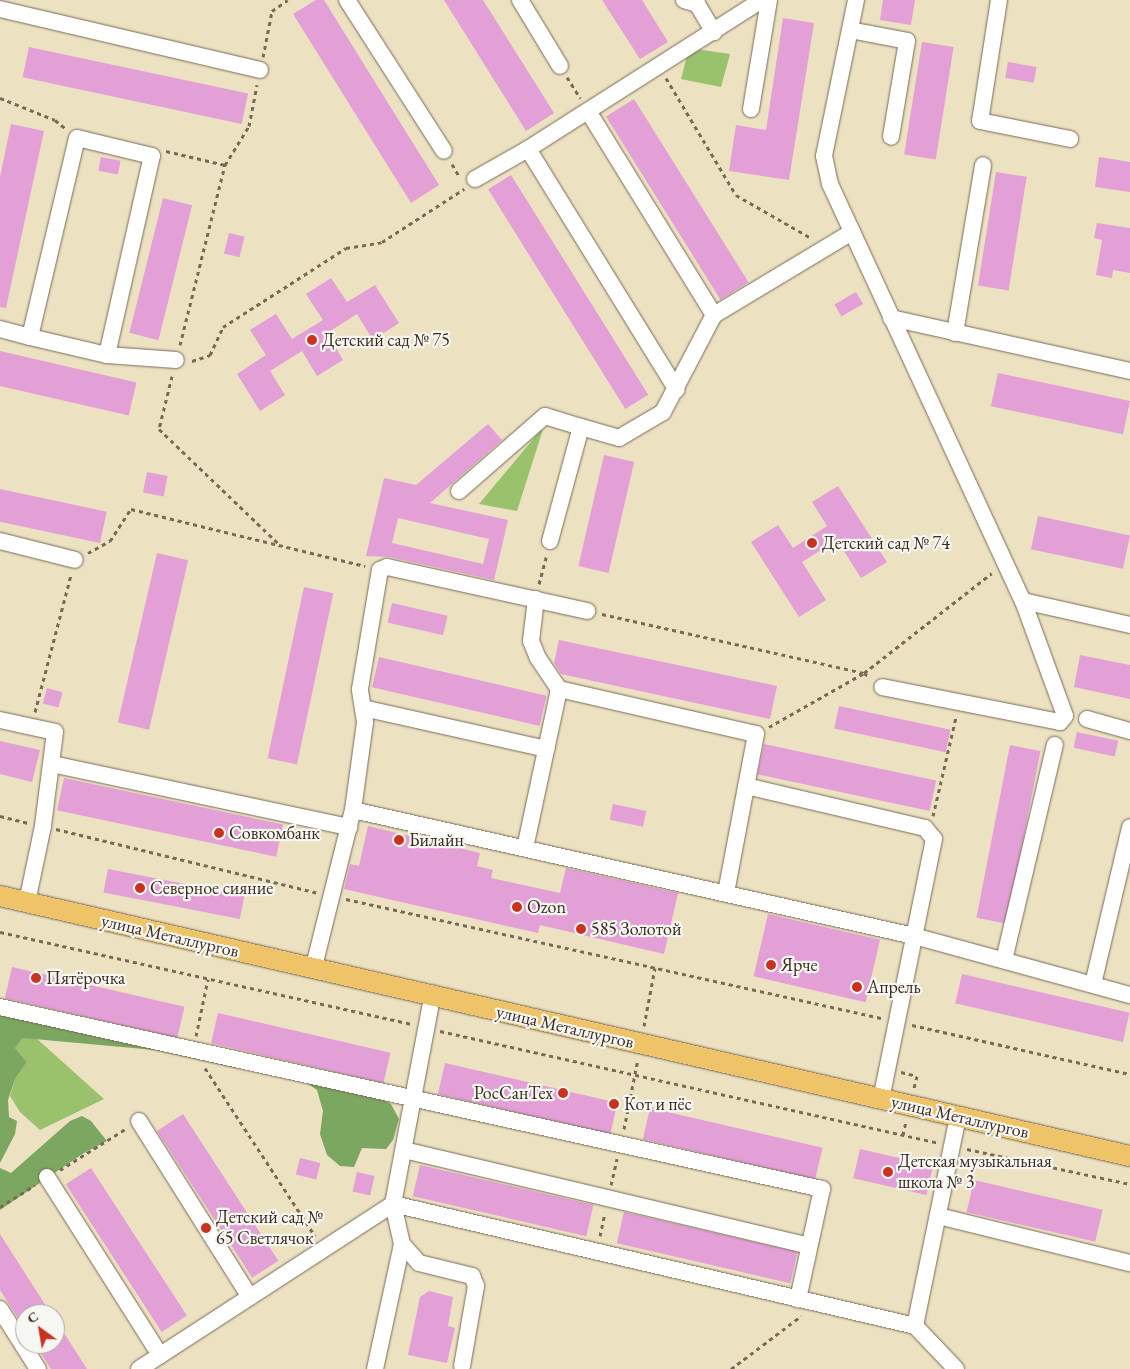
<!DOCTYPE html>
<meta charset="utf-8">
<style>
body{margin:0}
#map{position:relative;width:1130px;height:1369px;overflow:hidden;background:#ece1c1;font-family:"EB Garamond",serif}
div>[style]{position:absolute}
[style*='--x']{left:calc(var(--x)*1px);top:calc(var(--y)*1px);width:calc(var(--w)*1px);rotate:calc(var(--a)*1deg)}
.green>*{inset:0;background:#9ac16c}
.forest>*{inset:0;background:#7ba760}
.building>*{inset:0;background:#e2a0d7;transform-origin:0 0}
.path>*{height:3px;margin-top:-1.5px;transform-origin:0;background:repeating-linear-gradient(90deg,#796a57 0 4px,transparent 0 8px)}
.roads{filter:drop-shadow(0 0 1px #796a57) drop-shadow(0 0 1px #796a57)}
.minor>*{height:16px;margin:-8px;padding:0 8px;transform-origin:8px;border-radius:8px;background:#fff}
.major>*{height:20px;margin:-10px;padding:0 10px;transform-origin:10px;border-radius:10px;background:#efc469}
.dots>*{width:14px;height:14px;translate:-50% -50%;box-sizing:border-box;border:2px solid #f6f6f2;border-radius:50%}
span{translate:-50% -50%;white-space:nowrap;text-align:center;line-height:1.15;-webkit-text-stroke:4.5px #f6f6f2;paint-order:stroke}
.poi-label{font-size:18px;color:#3b2a1e}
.left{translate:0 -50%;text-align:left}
.right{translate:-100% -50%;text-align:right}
.street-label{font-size:18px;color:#3b2a1e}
.north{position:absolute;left:15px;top:1304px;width:50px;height:50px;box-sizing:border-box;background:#f6f6f2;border:1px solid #aba49d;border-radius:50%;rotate:328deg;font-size:14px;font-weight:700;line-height:20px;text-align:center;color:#3b2a1e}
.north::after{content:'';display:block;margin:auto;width:18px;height:22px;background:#c8321e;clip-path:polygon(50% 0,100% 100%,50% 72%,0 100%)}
</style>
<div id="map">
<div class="green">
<i style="clip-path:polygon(689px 48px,730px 54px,721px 87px,681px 79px)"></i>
<i style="clip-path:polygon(544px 426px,517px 511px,479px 504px)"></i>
<i style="clip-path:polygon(23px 1038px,36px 1038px,104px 1099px,40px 1130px,20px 1112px,10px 1096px,15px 1079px,27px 1062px,15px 1048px)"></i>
</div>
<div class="forest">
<i style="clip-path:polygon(0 1004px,367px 1081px,367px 1091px,391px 1104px,399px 1119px,393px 1140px,386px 1149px,362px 1148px,354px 1167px,340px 1166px,327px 1155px,320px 1134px,323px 1111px,317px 1090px,295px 1075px,274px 1069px,236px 1068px,155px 1050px,23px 1038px,15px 1048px,27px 1062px,15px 1079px,8px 1100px,9px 1117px,17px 1121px,15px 1134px,0 1163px)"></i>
<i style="clip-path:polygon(82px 1116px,91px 1121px,107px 1141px,84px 1153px,0 1210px,0 1168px,11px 1173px,70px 1121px)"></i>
</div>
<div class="building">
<i style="clip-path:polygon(316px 0,324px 0,439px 185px,411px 203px,293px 14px)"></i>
<i style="clip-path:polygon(444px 0,483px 0,554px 113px,526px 131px)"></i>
<i style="clip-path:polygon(602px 0,642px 0,668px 42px,640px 59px)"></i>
<i style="clip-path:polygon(883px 0,915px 0,911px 25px,880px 20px)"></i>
<i style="clip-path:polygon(783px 18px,814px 23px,789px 180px,729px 171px,736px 125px,766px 130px)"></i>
<i style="left:922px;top:42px;width:32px;height:114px;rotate:9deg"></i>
<i style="left:29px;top:47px;width:224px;height:31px;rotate:12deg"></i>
<i style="left:1008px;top:62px;width:29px;height:16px;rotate:10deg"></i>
<i style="left:634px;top:99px;width:216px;height:33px;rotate:58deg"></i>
<i style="clip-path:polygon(11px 124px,44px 131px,6px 308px,0 307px,0 177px)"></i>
<i style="left:101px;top:157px;width:20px;height:14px;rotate:11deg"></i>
<i style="clip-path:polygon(1099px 157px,1130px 162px,1130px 192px,1095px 187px)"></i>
<i style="left:996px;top:172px;width:31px;height:115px;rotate:9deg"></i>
<i style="left:511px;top:175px;width:259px;height:27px;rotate:58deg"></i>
<i style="left:163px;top:198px;width:30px;height:139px;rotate:14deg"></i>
<i style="clip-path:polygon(1097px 223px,1130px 228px,1130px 273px,1113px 270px,1112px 278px,1096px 275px,1102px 240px,1094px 238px)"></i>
<i style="left:229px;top:233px;width:16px;height:21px;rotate:14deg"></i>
<i style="clip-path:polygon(331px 278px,347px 302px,375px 285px,399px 323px,373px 340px,357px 314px,327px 333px,343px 360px,317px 376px,302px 351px,270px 371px,285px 395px,260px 411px,237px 374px,266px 355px,250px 330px,276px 314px,292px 339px,323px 320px,306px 294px)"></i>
<i style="left:856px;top:292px;width:14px;height:25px;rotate:60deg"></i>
<i style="left:0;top:351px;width:140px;height:34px;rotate:13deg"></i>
<i style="left:998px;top:373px;width:135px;height:34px;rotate:12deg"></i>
<i style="clip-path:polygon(evenodd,488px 424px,502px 440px,430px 503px,508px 520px,494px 580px,389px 557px,366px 556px,384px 478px,416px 485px,488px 424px,398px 518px,489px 539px,483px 564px,392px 543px,398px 518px)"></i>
<i style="left:604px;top:455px;width:31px;height:114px;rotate:13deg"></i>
<i style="left:147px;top:472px;width:21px;height:21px;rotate:11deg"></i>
<i style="clip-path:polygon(838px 486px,887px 562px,861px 578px,837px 540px,802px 562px,826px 600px,799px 617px,751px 542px,778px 525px,793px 548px,827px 526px,812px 502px)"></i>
<i style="left:0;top:489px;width:109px;height:32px;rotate:12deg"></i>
<i style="left:1038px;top:516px;width:94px;height:34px;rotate:12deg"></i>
<i style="left:157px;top:553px;width:32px;height:174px;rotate:13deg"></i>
<i style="left:304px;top:587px;width:30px;height:175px;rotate:12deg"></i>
<i style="left:392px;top:603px;width:57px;height:20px;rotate:13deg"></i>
<i style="clip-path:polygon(559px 640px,777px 686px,770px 719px,561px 674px,554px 663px)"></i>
<i style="clip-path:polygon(1080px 655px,1130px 665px,1130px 699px,1074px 687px)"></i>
<i style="left:379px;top:657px;width:172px;height:31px;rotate:13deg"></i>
<i style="left:47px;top:688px;width:16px;height:16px;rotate:15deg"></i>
<i style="left:839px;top:706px;width:114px;height:23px;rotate:12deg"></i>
<i style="left:1077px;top:732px;width:42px;height:16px;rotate:12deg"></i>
<i style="clip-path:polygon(0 741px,40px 750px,32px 782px,0 774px)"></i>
<i style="left:764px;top:744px;width:176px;height:31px;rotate:12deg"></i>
<i style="left:1010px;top:745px;width:31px;height:176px;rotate:11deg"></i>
<i style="left:64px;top:778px;width:224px;height:33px;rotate:12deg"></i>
<i style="left:613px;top:804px;width:34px;height:16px;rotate:12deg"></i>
<i style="clip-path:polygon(368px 826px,480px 853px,477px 866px,493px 870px,491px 878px,560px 893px,566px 868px,678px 893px,664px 954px,540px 925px,538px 933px,344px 889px,350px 864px,359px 866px)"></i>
<i style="left:108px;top:869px;width:139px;height:24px;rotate:11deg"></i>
<i style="left:768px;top:914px;width:115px;height:64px;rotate:13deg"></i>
<i style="left:12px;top:967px;width:177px;height:32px;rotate:13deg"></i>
<i style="left:962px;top:974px;width:172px;height:30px;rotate:13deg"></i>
<i style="left:218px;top:1013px;width:177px;height:31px;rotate:13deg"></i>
<i style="left:445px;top:1063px;width:177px;height:32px;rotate:13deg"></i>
<i style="left:650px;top:1108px;width:177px;height:32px;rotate:13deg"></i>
<i style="left:183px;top:1114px;width:175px;height:31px;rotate:57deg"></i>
<i style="left:860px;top:1149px;width:75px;height:30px;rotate:13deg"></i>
<i style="left:300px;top:1158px;width:21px;height:17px;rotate:14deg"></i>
<i style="left:420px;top:1165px;width:178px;height:32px;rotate:13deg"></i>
<i style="left:91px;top:1168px;width:176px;height:30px;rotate:57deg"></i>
<i style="left:357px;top:1172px;width:18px;height:20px;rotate:13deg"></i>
<i style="left:974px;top:1180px;width:132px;height:33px;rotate:13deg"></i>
<i style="left:624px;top:1212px;width:178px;height:32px;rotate:13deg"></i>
<i style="clip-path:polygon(0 1234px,51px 1314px,25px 1314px,25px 1329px,0 1290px)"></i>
<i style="clip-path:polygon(429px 1291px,453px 1297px,448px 1326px,455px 1328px,447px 1363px,408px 1355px,420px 1297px)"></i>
<i style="clip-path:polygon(55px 1319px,87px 1369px,51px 1369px,35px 1344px,55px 1344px)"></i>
</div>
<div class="path">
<i style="--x:263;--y:57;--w:47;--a:-78.9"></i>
<i style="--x:272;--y:11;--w:19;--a:-35"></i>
<i style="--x:567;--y:77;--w:25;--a:58"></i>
<i style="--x:666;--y:78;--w:136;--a:59.1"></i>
<i style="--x:736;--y:195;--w:86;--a:29.8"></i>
<i style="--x:0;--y:98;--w:59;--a:21.8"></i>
<i style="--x:55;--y:120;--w:13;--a:39"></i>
<i style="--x:166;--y:151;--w:61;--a:13.3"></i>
<i style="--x:452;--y:164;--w:14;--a:60"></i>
<i style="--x:180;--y:345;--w:186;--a:-76"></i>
<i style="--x:225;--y:165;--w:46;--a:-58.4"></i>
<i style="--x:249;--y:126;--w:42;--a:-79"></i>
<i style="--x:192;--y:361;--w:19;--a:-18"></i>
<i style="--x:210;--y:355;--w:31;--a:-65"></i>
<i style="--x:223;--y:327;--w:146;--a:-32.7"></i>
<i style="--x:346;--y:248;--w:36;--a:-9"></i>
<i style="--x:382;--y:242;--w:98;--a:-32.9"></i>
<i style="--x:172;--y:376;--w:55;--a:103.8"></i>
<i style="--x:159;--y:429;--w:169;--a:43.8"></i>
<i style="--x:88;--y:553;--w:25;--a:-29"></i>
<i style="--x:110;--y:541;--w:38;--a:-57"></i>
<i style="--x:131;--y:509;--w:241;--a:13.7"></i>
<i style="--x:539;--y:584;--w:31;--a:-75"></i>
<i style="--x:602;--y:614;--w:269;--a:12.7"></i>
<i style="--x:864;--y:673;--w:162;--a:-38"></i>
<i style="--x:35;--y:712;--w:142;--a:-75.3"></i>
<i style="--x:769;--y:727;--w:109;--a:-29.6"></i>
<i style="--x:864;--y:673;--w:7;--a:34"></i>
<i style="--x:0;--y:816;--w:30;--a:14"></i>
<i style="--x:933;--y:816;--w:102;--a:-76.9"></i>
<i style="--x:56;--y:829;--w:270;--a:13.7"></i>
<i style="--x:346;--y:899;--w:548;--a:12.54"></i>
<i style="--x:0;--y:932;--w:422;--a:12.6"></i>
<i style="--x:912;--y:1025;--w:223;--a:12.7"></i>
<i style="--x:644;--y:1026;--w:59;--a:-79.3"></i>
<i style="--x:440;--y:1031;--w:511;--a:12.65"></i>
<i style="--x:196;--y:1036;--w:58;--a:-78.1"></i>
<i style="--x:205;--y:1068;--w:201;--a:56.8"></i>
<i style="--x:901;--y:1072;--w:16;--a:14"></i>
<i style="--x:917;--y:1076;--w:12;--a:104"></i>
<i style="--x:624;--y:1129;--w:71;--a:-78.7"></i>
<i style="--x:903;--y:1135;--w:14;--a:-78"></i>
<i style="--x:967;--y:1149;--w:167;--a:12.1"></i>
<i style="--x:60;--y:1170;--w:79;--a:-32.1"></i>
<i style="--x:611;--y:1185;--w:27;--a:-77"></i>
<i style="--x:0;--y:1207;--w:41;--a:-32.2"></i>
<i style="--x:600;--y:1236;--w:24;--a:-78"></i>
<i style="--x:731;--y:1369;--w:88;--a:-37.1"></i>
</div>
<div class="roads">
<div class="minor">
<i style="--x:347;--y:0;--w:179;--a:57.3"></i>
<i style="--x:520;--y:0;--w:77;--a:58.8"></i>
<i style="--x:684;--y:0;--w:14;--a:17"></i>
<i style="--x:697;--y:4;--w:33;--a:59"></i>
<i style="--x:856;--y:0;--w:159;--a:101.6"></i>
<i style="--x:824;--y:156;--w:29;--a:78"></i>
<i style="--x:830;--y:184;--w:459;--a:65.2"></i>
<i style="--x:1023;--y:601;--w:122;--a:69.9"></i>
<i style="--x:1065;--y:716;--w:8;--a:130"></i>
<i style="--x:1060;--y:722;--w:181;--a:-168.9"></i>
<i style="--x:999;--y:0;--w:122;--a:98.9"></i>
<i style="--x:980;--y:121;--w:92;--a:11.3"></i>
<i style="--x:0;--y:9;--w:267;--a:13.2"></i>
<i style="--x:850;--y:30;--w:58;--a:10.9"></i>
<i style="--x:907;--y:41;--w:97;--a:99.5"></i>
<i style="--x:751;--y:109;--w:110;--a:-80.6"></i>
<i style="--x:588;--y:111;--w:240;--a:58.3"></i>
<i style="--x:528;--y:149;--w:283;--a:58.3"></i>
<i style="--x:475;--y:179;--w:61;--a:-29.5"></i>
<i style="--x:528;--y:149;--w:277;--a:-32.5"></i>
<i style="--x:891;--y:318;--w:245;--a:12.5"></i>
<i style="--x:0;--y:329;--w:31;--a:15"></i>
<i style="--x:30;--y:337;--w:79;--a:13.2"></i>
<i style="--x:107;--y:355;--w:204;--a:-77.3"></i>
<i style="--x:152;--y:156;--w:77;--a:-166.5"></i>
<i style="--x:77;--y:138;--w:204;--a:103.3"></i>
<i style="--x:955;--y:333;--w:170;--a:-80.5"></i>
<i style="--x:107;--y:355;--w:69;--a:4.1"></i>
<i style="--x:459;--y:491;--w:114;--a:-41.1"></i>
<i style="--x:545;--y:416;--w:38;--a:17"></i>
<i style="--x:0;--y:541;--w:77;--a:14.2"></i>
<i style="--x:550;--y:541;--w:118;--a:-74.8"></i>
<i style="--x:581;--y:427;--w:40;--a:16"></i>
<i style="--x:619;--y:438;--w:51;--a:-30.6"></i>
<i style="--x:663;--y:412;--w:110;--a:-62.3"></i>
<i style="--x:714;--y:315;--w:161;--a:-31"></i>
<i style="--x:536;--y:599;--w:42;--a:96.8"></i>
<i style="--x:531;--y:641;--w:18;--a:68"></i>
<i style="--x:538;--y:658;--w:37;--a:56"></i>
<i style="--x:559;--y:689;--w:202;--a:12.9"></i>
<i style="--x:756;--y:734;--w:162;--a:100.7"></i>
<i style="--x:1023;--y:601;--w:110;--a:12.6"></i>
<i style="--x:363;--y:708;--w:188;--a:12.6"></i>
<i style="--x:1087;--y:719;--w:45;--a:15.6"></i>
<i style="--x:0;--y:720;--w:56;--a:12.3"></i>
<i style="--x:55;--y:732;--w:95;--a:97.3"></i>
<i style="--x:43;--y:826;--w:78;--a:101.9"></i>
<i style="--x:52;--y:764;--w:304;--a:12"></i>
<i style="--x:746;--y:786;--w:184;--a:13.2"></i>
<i style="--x:925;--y:828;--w:14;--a:51"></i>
<i style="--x:934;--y:839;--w:265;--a:101.5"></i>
<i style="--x:353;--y:810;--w:575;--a:12.66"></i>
<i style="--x:914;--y:936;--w:224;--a:15.3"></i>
<i style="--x:525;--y:848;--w:163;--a:-77.9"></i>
<i style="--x:1004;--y:960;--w:221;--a:-76.7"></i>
<i style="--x:313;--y:970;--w:165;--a:-76"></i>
<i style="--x:353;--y:810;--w:89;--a:-82.2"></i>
<i style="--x:365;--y:722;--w:33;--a:-99"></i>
<i style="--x:360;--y:689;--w:121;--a:-80.5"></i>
<i style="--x:380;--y:570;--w:8;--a:-23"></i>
<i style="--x:387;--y:567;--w:205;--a:12.4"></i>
<i style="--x:1093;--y:984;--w:161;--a:-76.7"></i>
<i style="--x:0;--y:1007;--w:842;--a:12.48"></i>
<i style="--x:822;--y:1189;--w:113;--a:102.3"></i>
<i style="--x:139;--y:1121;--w:208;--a:57.8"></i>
<i style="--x:404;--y:1150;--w:416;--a:13.3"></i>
<i style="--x:47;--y:1177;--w:211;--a:57.6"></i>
<i style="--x:938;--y:1216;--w:198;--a:13.8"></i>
<i style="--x:402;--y:1244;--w:25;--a:48"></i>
<i style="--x:419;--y:1263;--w:55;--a:13.8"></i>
<i style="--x:472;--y:1276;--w:11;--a:68"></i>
<i style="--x:476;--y:1286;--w:81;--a:99.9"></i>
<i style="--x:0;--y:1309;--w:71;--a:57.7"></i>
<i style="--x:139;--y:1369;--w:303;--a:-33"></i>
<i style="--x:393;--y:1204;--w:211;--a:-79.3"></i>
<i style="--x:375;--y:1369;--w:128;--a:-77.8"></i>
<i style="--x:402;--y:1244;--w:41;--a:-102.7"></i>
<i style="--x:393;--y:1204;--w:536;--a:13.15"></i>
<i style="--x:956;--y:1369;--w:59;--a:-133.6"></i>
<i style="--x:915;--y:1326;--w:213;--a:-78.4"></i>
</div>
<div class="major">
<i style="--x:0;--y:896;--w:1160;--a:12.96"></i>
</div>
</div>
<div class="dots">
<i style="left:312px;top:340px;background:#c8321e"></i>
<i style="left:812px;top:543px;background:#c8321e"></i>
<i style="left:219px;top:833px;background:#c8321e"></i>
<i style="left:399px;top:840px;background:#c8321e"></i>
<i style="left:140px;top:888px;background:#c8321e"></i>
<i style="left:517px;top:907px;background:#c8321e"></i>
<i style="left:581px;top:929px;background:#c8321e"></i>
<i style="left:771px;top:965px;background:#c8321e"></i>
<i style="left:36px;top:978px;background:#c8321e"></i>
<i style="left:857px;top:987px;background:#c8321e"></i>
<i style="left:563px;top:1093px;background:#c8321e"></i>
<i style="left:614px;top:1104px;background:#c8321e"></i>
<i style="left:888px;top:1172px;background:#c8321e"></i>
<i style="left:206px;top:1228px;background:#c8321e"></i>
</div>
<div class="poi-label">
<span class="left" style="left:322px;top:340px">Детский сад № 75</span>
<span class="left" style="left:822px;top:543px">Детский сад № 74</span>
<span class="left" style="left:229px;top:833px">Совкомбанк</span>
<span class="left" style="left:409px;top:840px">Билайн</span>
<span class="left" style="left:150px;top:888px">Северное сияние</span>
<span class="left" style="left:527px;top:907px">Ozon</span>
<span class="left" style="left:591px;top:929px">585 Золотой</span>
<span class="left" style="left:781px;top:965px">Ярче</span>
<span class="left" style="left:46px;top:978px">Пятёрочка</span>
<span class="left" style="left:867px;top:987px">Апрель</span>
<span class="right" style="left:553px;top:1093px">РосСанТех</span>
<span class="left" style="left:624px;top:1104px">Кот и пёс</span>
<span class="left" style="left:898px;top:1172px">Детская музыкальная<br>школа № 3</span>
<span class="left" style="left:216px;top:1228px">Детский сад №<br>65 Светлячок</span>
</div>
<div class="street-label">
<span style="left:170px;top:936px;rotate:13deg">улица Металлургов</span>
<span style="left:565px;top:1027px;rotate:13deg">улица Металлургов</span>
<span style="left:960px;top:1117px;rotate:13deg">улица Металлургов</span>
</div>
<div class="north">С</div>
</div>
